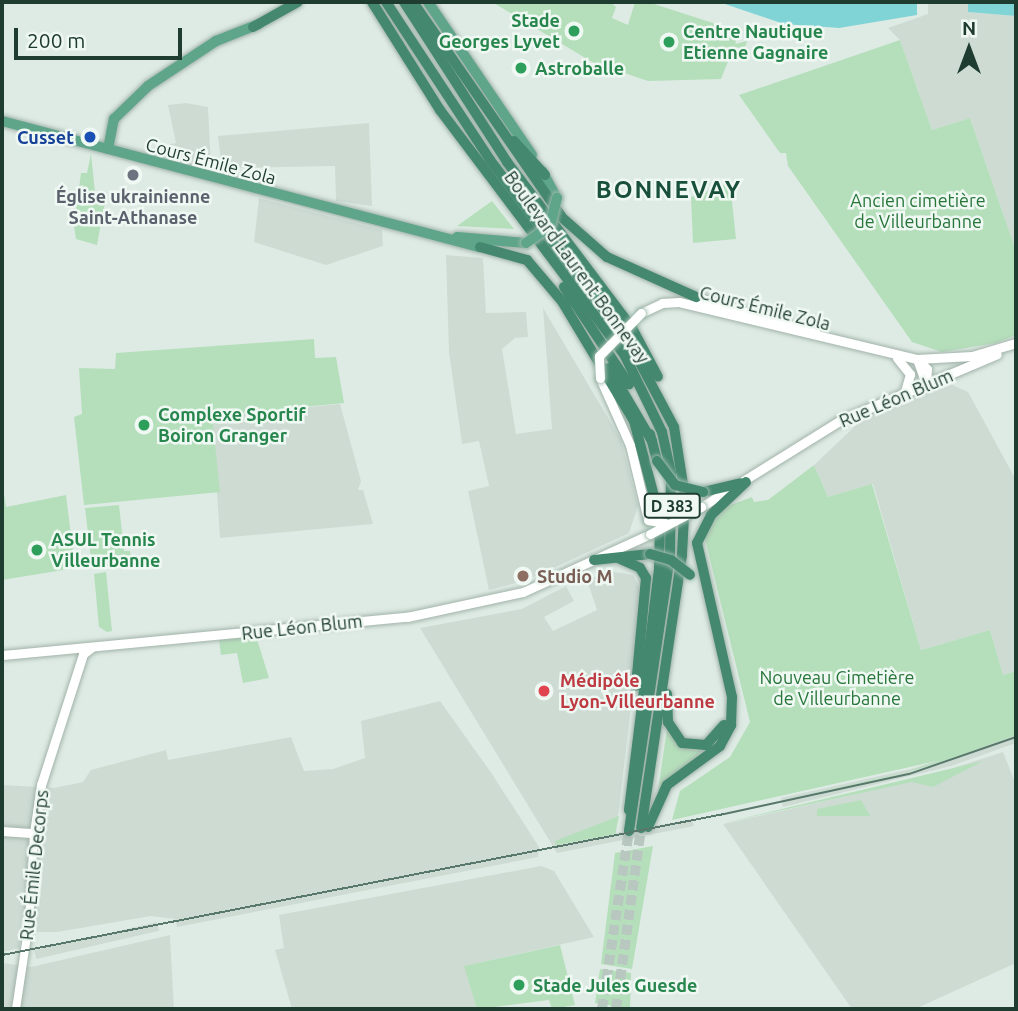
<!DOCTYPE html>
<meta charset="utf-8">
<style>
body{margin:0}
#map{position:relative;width:1018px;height:1011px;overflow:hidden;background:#deebe4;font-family:Ubuntu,sans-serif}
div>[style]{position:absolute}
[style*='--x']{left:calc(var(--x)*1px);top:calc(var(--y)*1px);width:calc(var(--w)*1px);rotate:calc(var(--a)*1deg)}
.built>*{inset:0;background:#cddbd3;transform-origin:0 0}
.green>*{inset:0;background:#b5dfbb}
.water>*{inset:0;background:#81d4d6}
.trunk-tunnel>*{height:10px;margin-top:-5px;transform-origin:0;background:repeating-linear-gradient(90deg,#b8c8c0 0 10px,transparent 0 15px)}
.roads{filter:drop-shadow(0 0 2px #a1b3aa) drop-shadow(0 0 2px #a1b3aa)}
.tertiary>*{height:8px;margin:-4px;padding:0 4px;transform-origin:4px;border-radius:4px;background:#fff}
.secondary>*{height:9px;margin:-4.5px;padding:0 4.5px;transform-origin:4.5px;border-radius:4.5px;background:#fff}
.primary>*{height:10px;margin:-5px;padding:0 5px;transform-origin:5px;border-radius:5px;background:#5fa58a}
.trunk>*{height:10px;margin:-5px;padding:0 5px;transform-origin:5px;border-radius:5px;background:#44886f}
.tram>*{height:2px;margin:-1px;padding:0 1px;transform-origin:1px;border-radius:1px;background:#58786c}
.bridges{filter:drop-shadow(0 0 2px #9fbbad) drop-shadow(0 0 2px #9fbbad)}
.secondary-bridge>*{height:9px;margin:-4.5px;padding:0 4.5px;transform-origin:4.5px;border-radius:4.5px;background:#fff}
.primary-bridge>*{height:10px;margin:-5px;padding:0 5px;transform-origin:5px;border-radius:5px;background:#5fa58a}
.trunk-bridge>*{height:10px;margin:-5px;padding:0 5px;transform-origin:5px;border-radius:5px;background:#44886f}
.dots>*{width:19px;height:19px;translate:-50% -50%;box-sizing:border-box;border:4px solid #eff8f2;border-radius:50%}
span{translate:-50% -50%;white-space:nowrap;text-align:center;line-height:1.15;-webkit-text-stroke:5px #eff8f2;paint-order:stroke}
.shield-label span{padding:2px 5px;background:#eff8f2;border:2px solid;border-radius:5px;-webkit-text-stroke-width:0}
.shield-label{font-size:16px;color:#1e3c30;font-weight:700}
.leisure-label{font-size:18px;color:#27864d;font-weight:700}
.right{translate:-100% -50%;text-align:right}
.left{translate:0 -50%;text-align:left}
.transit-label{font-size:18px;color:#164399;font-weight:700}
.street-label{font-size:18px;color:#1e3c30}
.worship-label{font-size:18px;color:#5b616d;font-weight:700}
.park-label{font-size:18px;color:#26763a}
.education-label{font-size:18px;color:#785e54;font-weight:700}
.health-label{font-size:18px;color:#be3a42;font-weight:700}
.district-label{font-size:24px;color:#19503b;font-weight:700;letter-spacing:2px}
.frame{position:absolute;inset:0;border:4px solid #1e3c30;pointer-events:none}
.north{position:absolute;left:934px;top:14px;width:70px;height:70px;-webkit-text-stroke:5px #eff8f2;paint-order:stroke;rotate:0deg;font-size:19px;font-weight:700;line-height:28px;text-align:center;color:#1e3c30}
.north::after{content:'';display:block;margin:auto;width:24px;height:32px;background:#1e3c30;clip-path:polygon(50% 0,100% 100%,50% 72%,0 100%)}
.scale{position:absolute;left:14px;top:28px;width:168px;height:32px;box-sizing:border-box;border:4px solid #1e3c30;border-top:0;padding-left:9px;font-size:21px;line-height:24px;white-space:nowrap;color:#1e3c30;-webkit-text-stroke:5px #eff8f2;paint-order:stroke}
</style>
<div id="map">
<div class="built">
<i style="clip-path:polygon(928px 2px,968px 2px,969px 12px,1016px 16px,1016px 251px,970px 118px,932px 130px,900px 40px,888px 28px,928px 14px)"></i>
<i style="clip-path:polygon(186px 103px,208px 107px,211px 167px,155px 153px,154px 147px,176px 143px,168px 105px)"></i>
<i style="clip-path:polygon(369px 123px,372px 206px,336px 201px,335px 166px,222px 168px,218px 136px)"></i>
<i style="clip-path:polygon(259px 198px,382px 230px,383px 246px,326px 265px,254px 242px)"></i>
<i style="clip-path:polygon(446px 255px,483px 258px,486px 313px,526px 312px,528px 337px,515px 338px,502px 349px,516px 434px,552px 429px,543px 308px,621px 440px,638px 506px,629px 533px,527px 580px,489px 590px,468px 491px,489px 486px,479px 441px,462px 444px,449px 352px)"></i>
<i style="clip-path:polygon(948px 383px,968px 392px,1016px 480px,1016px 671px,1003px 675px,990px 630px,921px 650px,873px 484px,828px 497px,814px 465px,871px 411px)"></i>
<i style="clip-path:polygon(340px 404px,361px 481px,358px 490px,363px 490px,373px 524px,220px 538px,212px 416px)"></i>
<i style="clip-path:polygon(608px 571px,633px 575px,644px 597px,616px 833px,692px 819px,694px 826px,557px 853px,420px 628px,522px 609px,566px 586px,574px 601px,544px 617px,553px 631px,597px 610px,587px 580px)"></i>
<i style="clip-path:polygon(440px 701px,492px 774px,539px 847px,538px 857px,177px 927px,175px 919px,151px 916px,57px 932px,21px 932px,19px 948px,2px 952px,2px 785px,54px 788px,83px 782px,91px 770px,166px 750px,168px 760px,291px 737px,304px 771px,333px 769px,365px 758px,361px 721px)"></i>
<i style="clip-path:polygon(1016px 735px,1016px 743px,951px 766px,783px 807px,781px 798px,911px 769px)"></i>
<i style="clip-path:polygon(1003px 752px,1016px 785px,1016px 963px,915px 1009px,852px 1009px,723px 824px,913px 781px)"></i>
<i style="clip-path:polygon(541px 866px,554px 871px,594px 937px,465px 966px,477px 1009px,292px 1009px,275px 950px,284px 948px,279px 915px)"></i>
<i style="left:157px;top:922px;width:9px;height:126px;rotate:77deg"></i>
<i style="clip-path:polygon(170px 935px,174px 1009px,2px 1009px,2px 963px,31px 967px)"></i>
</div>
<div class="green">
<i style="clip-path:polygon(492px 2px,611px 2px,616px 7px,612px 18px,628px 25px,635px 2px,648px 2px,713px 23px,738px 36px,735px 44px,747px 41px,744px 50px,737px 47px,731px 54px,721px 79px,648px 81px,592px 62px)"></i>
<i style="clip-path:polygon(900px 40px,932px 130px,970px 118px,1016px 251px,1016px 335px,996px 343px,942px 352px,912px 342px,788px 166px,786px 153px,780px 153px,739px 95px)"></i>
<i style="clip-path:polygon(91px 154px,95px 192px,104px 192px,105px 202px,97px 245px,76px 239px,74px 226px,81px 173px,87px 173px)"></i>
<i style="clip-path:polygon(730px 183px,736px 239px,693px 243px,691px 197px)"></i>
<i style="clip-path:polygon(492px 201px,514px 229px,457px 226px)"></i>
<i style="clip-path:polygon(314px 339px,315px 358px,336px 357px,344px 403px,212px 416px,220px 492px,84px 505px,74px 417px,82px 414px,79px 368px,115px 369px,116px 353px)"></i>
<i style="clip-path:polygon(814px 465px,828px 497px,872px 484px,921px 650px,990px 630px,1003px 675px,1016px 671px,1016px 735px,953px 758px,918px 769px,885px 778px,782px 800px,903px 773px,941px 760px,672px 820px,680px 791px,730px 757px,750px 722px,704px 535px,725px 507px,752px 497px,754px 502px,768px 500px)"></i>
<i style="clip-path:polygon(2px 481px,6px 507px,66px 495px,75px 568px,2px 580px)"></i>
<i style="clip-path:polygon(119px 505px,124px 551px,130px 551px,132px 564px,92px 568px,85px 508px)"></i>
<i style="clip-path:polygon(106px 572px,112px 631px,107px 632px,99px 627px,94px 574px)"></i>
<i style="clip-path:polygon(256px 636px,269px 678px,243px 683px,237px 653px,221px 655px,219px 640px)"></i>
<i style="clip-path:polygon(667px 729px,687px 749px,702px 751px,658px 791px)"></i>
<i style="clip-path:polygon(983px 761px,933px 787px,912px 782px,723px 823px)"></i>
<i style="clip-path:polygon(861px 800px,870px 816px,817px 816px,817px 809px)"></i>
<i style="clip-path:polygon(619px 816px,615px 834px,556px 845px,555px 841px)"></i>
<i style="clip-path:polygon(653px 846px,632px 969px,601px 964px,615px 853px)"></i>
<i style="clip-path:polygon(560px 945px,575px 1005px,552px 1009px,549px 1000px,477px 1009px,464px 966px)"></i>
<i style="clip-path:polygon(600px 969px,631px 973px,630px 1009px,595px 1003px)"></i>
</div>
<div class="water">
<i style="clip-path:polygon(719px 2px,917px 2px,917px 15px,839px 28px,784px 24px)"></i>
<i style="clip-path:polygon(968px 2px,1016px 2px,1016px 16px,968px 12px)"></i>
</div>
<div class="trunk-tunnel">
<i style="--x:602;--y:1009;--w:180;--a:-81.4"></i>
<i style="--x:616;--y:1009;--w:183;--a:-82.1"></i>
</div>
<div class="roads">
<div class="tertiary">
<i style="--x:16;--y:1009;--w:87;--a:-81.4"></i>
<i style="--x:29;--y:923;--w:90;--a:-86.8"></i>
</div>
<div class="secondary">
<i style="--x:696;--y:297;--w:125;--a:16.7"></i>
<i style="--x:641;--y:313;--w:23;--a:-25"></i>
<i style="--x:662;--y:303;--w:17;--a:-3"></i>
<i style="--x:679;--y:302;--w:245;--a:13.5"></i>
<i style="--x:917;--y:359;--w:55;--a:-3.1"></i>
<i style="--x:972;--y:356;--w:46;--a:-16.5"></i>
<i style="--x:897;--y:358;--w:21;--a:51"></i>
<i style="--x:910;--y:374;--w:19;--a:106"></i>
<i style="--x:917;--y:359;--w:14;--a:45"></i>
<i style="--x:927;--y:369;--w:15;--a:94"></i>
<i style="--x:917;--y:359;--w:27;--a:70"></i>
<i style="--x:600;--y:378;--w:73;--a:65.9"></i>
<i style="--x:630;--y:445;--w:77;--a:76.5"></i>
<i style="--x:701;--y:507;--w:165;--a:-31.9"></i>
<i style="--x:841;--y:420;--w:169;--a:-22.9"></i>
<i style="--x:2;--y:655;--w:407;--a:-5.4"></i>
<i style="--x:407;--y:617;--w:119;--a:-12.2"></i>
<i style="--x:523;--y:592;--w:140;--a:-24.5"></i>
<i style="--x:2;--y:831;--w:32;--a:4"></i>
<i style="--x:34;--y:833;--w:49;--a:-81.7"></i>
<i style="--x:41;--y:785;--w:138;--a:-72.2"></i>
<i style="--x:83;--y:654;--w:10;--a:-37"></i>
</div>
<div class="primary">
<i style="--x:428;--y:2;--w:185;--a:55.8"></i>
<i style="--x:2;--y:121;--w:494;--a:14.8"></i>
<i style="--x:108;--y:149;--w:31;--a:-79"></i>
<i style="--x:114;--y:119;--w:47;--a:-44.1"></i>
<i style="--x:148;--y:86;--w:82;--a:-33.5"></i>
<i style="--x:216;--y:41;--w:46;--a:-21.6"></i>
<i style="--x:542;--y:171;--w:31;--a:61"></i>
<i style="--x:457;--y:237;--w:69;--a:5"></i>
</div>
<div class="trunk">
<i style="--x:372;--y:2;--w:128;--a:57.8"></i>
<i style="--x:440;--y:110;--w:306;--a:53"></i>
<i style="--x:624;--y:354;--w:87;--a:64"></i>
<i style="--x:662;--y:432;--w:42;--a:77.6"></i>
<i style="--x:671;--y:473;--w:83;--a:90.7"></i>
<i style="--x:670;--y:556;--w:278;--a:98.5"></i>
<i style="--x:386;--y:2;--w:189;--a:56.6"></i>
<i style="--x:490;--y:160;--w:233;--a:52.8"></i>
<i style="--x:631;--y:346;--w:92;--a:62"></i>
<i style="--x:674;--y:427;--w:71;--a:81.1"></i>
<i style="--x:685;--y:497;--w:58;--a:93"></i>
<i style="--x:682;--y:555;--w:276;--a:98.5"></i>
<i style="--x:404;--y:2;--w:190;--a:57.2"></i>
<i style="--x:507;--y:162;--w:208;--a:53"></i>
<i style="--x:632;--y:328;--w:55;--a:62"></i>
<i style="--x:413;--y:2;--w:260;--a:55.3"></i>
<i style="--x:253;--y:27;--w:51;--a:-29.1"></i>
<i style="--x:514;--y:141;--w:46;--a:47.6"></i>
<i style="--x:558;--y:214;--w:65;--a:41.3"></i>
<i style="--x:607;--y:257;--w:98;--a:24.2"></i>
<i style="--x:480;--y:247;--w:49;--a:15.5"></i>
<i style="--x:527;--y:260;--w:60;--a:49.7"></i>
<i style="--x:564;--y:287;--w:117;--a:56.2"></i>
<i style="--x:563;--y:303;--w:138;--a:59"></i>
<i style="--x:634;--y:421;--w:101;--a:75.1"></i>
<i style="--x:660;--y:519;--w:50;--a:91.1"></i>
<i style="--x:659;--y:569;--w:243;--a:97.1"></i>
<i style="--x:609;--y:368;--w:85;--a:59.5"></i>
<i style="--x:650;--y:434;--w:28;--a:75"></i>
<i style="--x:703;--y:492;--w:39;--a:-13"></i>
<i style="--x:618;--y:558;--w:24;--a:24"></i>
<i style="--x:640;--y:568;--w:12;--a:59"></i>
<i style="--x:646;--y:578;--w:108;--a:95.3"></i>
<i style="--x:594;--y:560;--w:56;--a:-6.1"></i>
<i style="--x:667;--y:694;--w:28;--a:88"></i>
<i style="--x:668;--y:722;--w:25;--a:56"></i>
<i style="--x:682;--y:743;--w:24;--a:5"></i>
<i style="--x:706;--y:745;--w:27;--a:-48"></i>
<i style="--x:648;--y:827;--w:46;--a:-65.7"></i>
<i style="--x:667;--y:785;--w:66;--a:-36.3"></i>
<i style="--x:720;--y:746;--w:24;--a:-62"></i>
<i style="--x:731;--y:725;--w:28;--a:-88"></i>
<i style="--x:732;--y:697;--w:158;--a:-102.8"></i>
<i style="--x:697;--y:543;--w:31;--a:-63"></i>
<i style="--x:711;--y:515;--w:48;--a:-43.3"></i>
</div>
</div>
<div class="tram">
<i style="--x:2;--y:955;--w:736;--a:-11.05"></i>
<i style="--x:724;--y:814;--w:189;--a:-12.2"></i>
<i style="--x:909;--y:774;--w:113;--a:-19.1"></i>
</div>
<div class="bridges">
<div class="secondary-bridge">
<i style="--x:600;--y:378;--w:22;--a:-93"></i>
<i style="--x:599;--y:356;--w:60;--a:-45.7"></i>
<i style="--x:648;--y:520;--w:17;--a:10"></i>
<i style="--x:650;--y:534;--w:58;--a:-27.9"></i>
</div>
<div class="primary-bridge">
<i style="--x:526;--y:243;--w:29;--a:-35"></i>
<i style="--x:550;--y:226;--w:29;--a:-76"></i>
</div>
<div class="trunk-bridge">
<i style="--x:657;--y:461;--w:30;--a:53"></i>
<i style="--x:675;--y:485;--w:29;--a:14"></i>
<i style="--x:650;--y:554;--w:22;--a:16"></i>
<i style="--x:671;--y:560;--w:24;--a:38"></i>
</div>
</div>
<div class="dots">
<i style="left:574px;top:31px;background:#2e9e5b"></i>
<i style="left:669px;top:42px;background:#2e9e5b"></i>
<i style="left:521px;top:68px;background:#2e9e5b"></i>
<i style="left:90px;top:137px;background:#1a4fb4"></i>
<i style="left:133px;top:175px;background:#6b7280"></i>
<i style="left:144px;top:425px;background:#2e9e5b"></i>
<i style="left:37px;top:550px;background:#2e9e5b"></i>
<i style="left:523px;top:576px;background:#8d6e63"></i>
<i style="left:544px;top:691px;background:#e0444e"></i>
<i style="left:519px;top:985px;background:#2e9e5b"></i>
</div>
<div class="shield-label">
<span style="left:672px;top:506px">D 383</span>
</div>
<div class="leisure-label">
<span class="right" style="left:560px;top:31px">Stade<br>Georges Lyvet</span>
<span class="left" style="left:683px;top:42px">Centre Nautique<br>Etienne Gagnaire</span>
<span class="left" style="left:535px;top:68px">Astroballe</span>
<span class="left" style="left:158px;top:425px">Complexe Sportif<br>Boiron Granger</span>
<span class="left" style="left:51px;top:550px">ASUL Tennis<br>Villeurbanne</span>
<span class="left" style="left:533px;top:985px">Stade Jules Guesde</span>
</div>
<div class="transit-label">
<span class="right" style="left:74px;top:137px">Cusset</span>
</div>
<div class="street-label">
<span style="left:211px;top:161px;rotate:15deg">Cours Émile Zola</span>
<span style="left:577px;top:267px;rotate:54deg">Boulevard Laurent Bonnevay</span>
<span style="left:765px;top:308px;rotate:14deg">Cours Émile Zola</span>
<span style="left:896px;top:398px;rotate:-23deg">Rue Léon Blum</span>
<span style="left:302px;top:627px;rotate:-6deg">Rue Léon Blum</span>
<span style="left:34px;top:865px;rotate:-84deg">Rue Émile Decorps</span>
</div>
<div class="worship-label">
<span style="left:133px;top:207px">Église ukrainienne<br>Saint-Athanase</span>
</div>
<div class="park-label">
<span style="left:918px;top:211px">Ancien cimetière<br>de Villeurbanne</span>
<span style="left:837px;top:688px">Nouveau Cimetière<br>de Villeurbanne</span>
</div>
<div class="education-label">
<span class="left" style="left:537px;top:576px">Studio M</span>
</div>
<div class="health-label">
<span class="left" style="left:560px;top:691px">Médipôle<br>Lyon-Villeurbanne</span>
</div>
<div class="district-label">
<span style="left:669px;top:190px">BONNEVAY</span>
</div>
<div class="frame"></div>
<div class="north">N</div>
<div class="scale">200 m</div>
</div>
